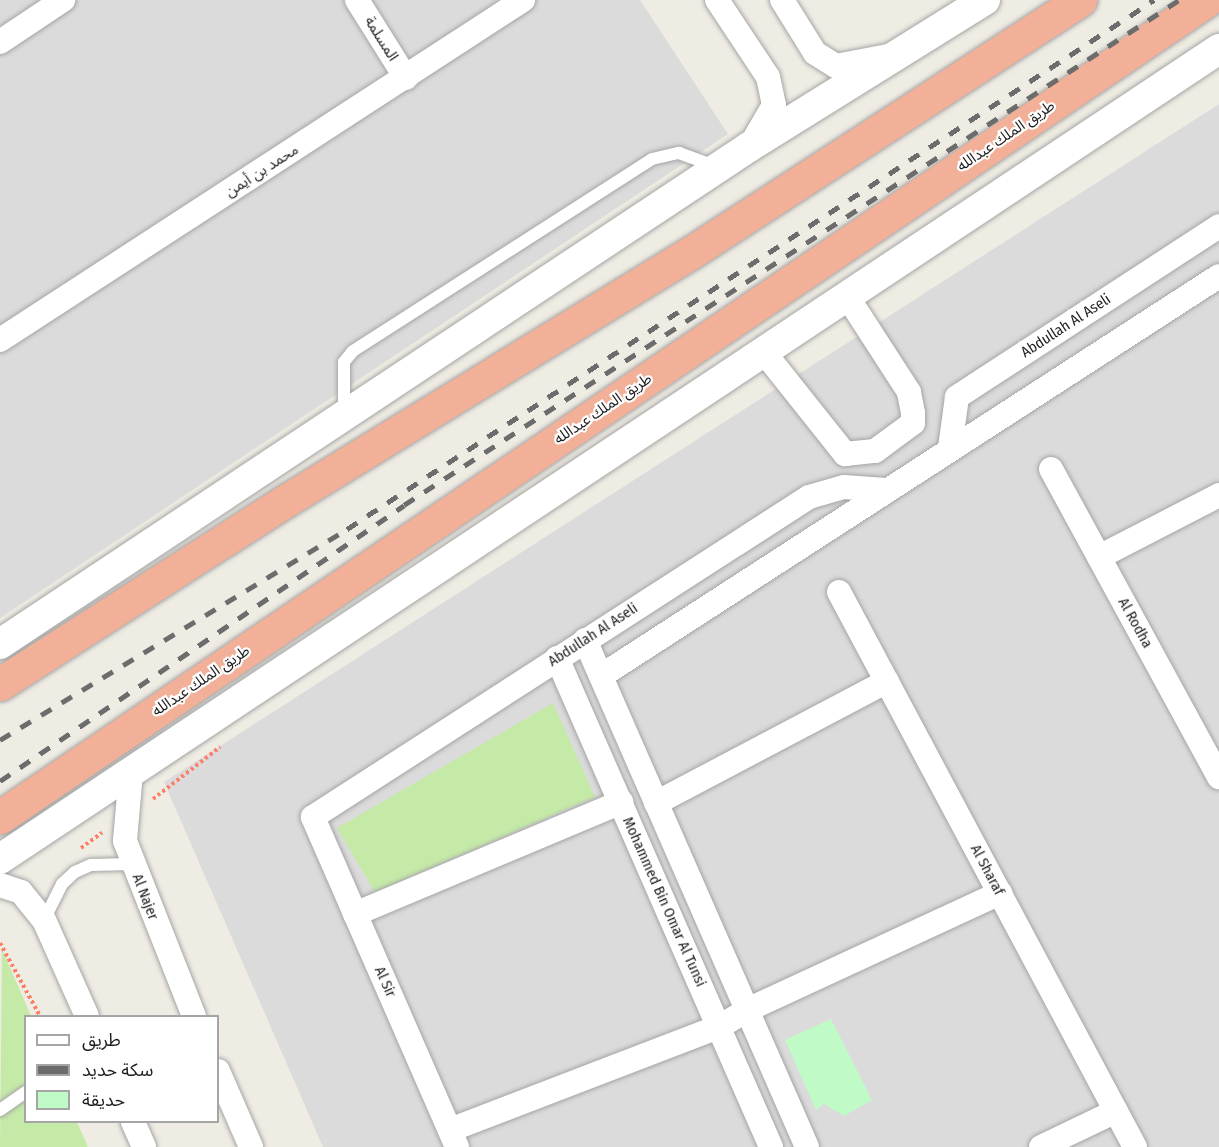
<!DOCTYPE html>
<meta charset="utf-8">
<style>
body{margin:0}
#map{position:relative;width:1219px;height:1147px;overflow:hidden;background:#efece3;font-family:"Fira Sans Condensed","Noto Sans Arabic",sans-serif}
div>[style]{position:absolute}
[style*='--x']{left:calc(var(--x)*1px);top:calc(var(--y)*1px);width:calc(var(--w)*1px);rotate:calc(var(--a)*1deg)}
.residential>*{inset:0;background:#dcdbdb}
.grass>*{inset:0;background:#c5eaa8}
.park>*{inset:0;background:#bffac7}
.path>*{height:4px;margin-top:-2px;transform-origin:0;background:repeating-linear-gradient(90deg,#fc7f67 0 3px,transparent 0 6px)}
.roads{filter:drop-shadow(0 0 2px #a5a5a5) drop-shadow(0 0 2px #a5a5a5)}
.service>*{height:12px;margin:-6px;padding:0 6px;transform-origin:6px;border-radius:6px;background:#fff}
.minor>*{height:24px;margin:-12px;padding:0 12px;transform-origin:12px;border-radius:12px;background:#fff}
.tertiary>*{height:30px;margin:-15px;padding:0 15px;transform-origin:15px;border-radius:15px;background:#fff}
.trunk>*{height:33px;margin:-16.5px;padding:0 16.5px;transform-origin:16.5px;border-radius:16.5px;background:#f2b098}
.rail>*{height:4.5px;margin-top:-2.25px;transform-origin:0;background:repeating-linear-gradient(90deg,#6c6c6c 0 12px,transparent 0 24px)}
span{translate:-50% -50%;white-space:nowrap;text-align:center;line-height:1.15;-webkit-text-stroke:4.5px #fff;paint-order:stroke}
.street-label{font-size:15px;color:#1e1e1e}
.legend{position:absolute;left:24px;top:1015px;width:195px;height:108px;box-sizing:border-box;background:#fff;border:2px solid #a5a5a5;margin:0;padding:8px 10px;list-style:none;font-size:18px;color:#1e1e1e}
.legend li{display:flex;align-items:center;gap:12px;height:30px}
.legend b{width:30px;border:2px solid #a5a5a5}
</style>
<div id="map">
<div class="residential">
<i style="clip-path:polygon(0 0,640px 0,728px 134px,0 618px)"></i>
<i style="clip-path:polygon(1219px 104px,1219px 1147px,323px 1147px,164px 782px)"></i>
</div>
<div class="grass">
<i style="clip-path:polygon(553px 703px,595px 797px,375px 892px,337px 828px)"></i>
<i style="clip-path:polygon(2px 949px,31px 1016px,26px 1016px,26px 1122px,77px 1122px,88px 1147px,0 1147px)"></i>
</div>
<div class="park">
<i style="clip-path:polygon(831px 1019px,872px 1100px,844px 1116px,824px 1104px,816px 1110px,785px 1040px)"></i>
</div>
<div class="path">
<i style="--x:153;--y:799;--w:85;--a:-37.8"></i>
<i style="--x:81;--y:848;--w:26;--a:-36"></i>
<i style="--x:0;--y:943;--w:83;--a:61.3"></i>
</div>
<div class="roads">
<div class="service">
<i style="--x:344;--y:413;--w:51;--a:-90"></i>
<i style="--x:344;--y:362;--w:14;--a:-51"></i>
<i style="--x:353;--y:351;--w:355;--a:-32.7"></i>
<i style="--x:652;--y:159;--w:28;--a:-13"></i>
<i style="--x:679;--y:153;--w:37;--a:20"></i>
<i style="--x:44;--y:920;--w:40;--a:-63.4"></i>
<i style="--x:62;--y:884;--w:18;--a:-43"></i>
<i style="--x:75;--y:872;--w:17;--a:-24"></i>
<i style="--x:91;--y:865;--w:41;--a:-1.4"></i>
<i style="--x:0;--y:1110;--w:32;--a:-35"></i>
</div>
<div class="minor">
<i style="--x:357;--y:0;--w:92;--a:57.9"></i>
<i style="--x:717;--y:0;--w:92;--a:56.5"></i>
<i style="--x:768;--y:77;--w:29;--a:78"></i>
<i style="--x:774;--y:105;--w:48;--a:120.3"></i>
<i style="--x:782;--y:0;--w:62;--a:58.1"></i>
<i style="--x:815;--y:53;--w:25;--a:32"></i>
<i style="--x:836;--y:66;--w:53;--a:-10.9"></i>
<i style="--x:0;--y:42;--w:76;--a:-33.7"></i>
<i style="--x:0;--y:340;--w:624;--a:-33.03"></i>
<i style="--x:763;--y:351;--w:132;--a:51.5"></i>
<i style="--x:845;--y:454;--w:30;--a:-6"></i>
<i style="--x:875;--y:451;--w:47;--a:-36.4"></i>
<i style="--x:913;--y:423;--w:10;--a:-90"></i>
<i style="--x:913;--y:413;--w:21;--a:-101"></i>
<i style="--x:909;--y:392;--w:114;--a:-122.9"></i>
<i style="--x:950;--y:448;--w:51;--a:-82.2"></i>
<i style="--x:957;--y:397;--w:313;--a:-33.1"></i>
<i style="--x:1051;--y:469;--w:351;--a:61.4"></i>
<i style="--x:1099;--y:557;--w:135;--a:-27.3"></i>
<i style="--x:839;--y:592;--w:629;--a:61.93"></i>
<i style="--x:585;--y:640;--w:553;--a:66.35"></i>
<i style="--x:557;--y:658;--w:534;--a:66.36"></i>
<i style="--x:601;--y:676;--w:736;--a:-32.91"></i>
<i style="--x:131;--y:772;--w:69;--a:95"></i>
<i style="--x:125;--y:841;--w:188;--a:68.5"></i>
<i style="--x:656;--y:803;--w:261;--a:-27.8"></i>
<i style="--x:0;--y:885;--w:22;--a:18"></i>
<i style="--x:21;--y:892;--w:36;--a:51"></i>
<i style="--x:44;--y:920;--w:105;--a:65.9"></i>
<i style="--x:355;--y:914;--w:289;--a:-22.8"></i>
<i style="--x:218;--y:1071;--w:83;--a:66.5"></i>
<i style="--x:133;--y:1122;--w:27;--a:66"></i>
<i style="--x:450;--y:1130;--w:288;--a:-21"></i>
<i style="--x:719;--y:1027;--w:33;--a:-31"></i>
<i style="--x:747;--y:1010;--w:279;--a:-24.8"></i>
<i style="--x:457;--y:1147;--w:360;--a:-113.6"></i>
<i style="--x:313;--y:817;--w:590;--a:-32.83"></i>
<i style="--x:809;--y:497;--w:36;--a:-16"></i>
<i style="--x:844;--y:487;--w:42;--a:4.1"></i>
<i style="--x:1041;--y:1147;--w:83;--a:-25.6"></i>
</div>
<div class="tertiary">
<i style="--x:0;--y:644;--w:899;--a:-33.57"></i>
<i style="--x:749;--y:147;--w:278;--a:-31.9"></i>
<i style="--x:0;--y:859;--w:1464;--a:-33.6"></i>
</div>
<div class="trunk">
<i style="--x:0;--y:684;--w:341;--a:-32.7"></i>
<i style="--x:287;--y:500;--w:475;--a:-31.5"></i>
<i style="--x:692;--y:252;--w:463;--a:-33"></i>
<i style="--x:0;--y:817;--w:1458;--a:-34.09"></i>
</div>
</div>
<div class="rail">
<i style="--x:0;--y:740;--w:406;--a:-31.3"></i>
<i style="--x:347;--y:529;--w:965;--a:-33.25"></i>
<i style="--x:0;--y:781;--w:489;--a:-34.3"></i>
<i style="--x:404;--y:505;--w:925;--a:-33.09"></i>
</div>
<div class="street-label">
<span style="left:381px;top:39px;rotate:58deg">المسلمة</span>
<span style="left:1006px;top:136px;rotate:-34deg">طريق الملك عبدالله</span>
<span style="left:262px;top:171px;rotate:-33deg">محمد بن أيمن</span>
<span style="left:1066px;top:326px;rotate:-33deg">Abdullah Al Aseli</span>
<span style="left:603px;top:409px;rotate:-34deg">طريق الملك عبدالله</span>
<span style="left:1135px;top:623px;rotate:61deg">Al Rodha</span>
<span style="left:593px;top:635px;rotate:-33deg">Abdullah Al Aseli</span>
<span style="left:201px;top:681px;rotate:-34deg">طريق الملك عبدالله</span>
<span style="left:987px;top:870px;rotate:62deg">Al Sharaf</span>
<span style="left:145px;top:897px;rotate:69deg">Al Najer</span>
<span style="left:664px;top:902px;rotate:66deg">Mohammed Bin Omar Al Tunsi</span>
<span style="left:385px;top:982px;rotate:66deg">Al Sir</span>
</div>
<ul class="legend">
<li><b style="height:8px;background:#fff"></b>طريق</li>
<li><b style="height:8px;background:#6c6c6c"></b>سكة حديد</li>
<li><b style="height:16px;background:#bffac7"></b>حديقة</li>
</ul>
</div>
